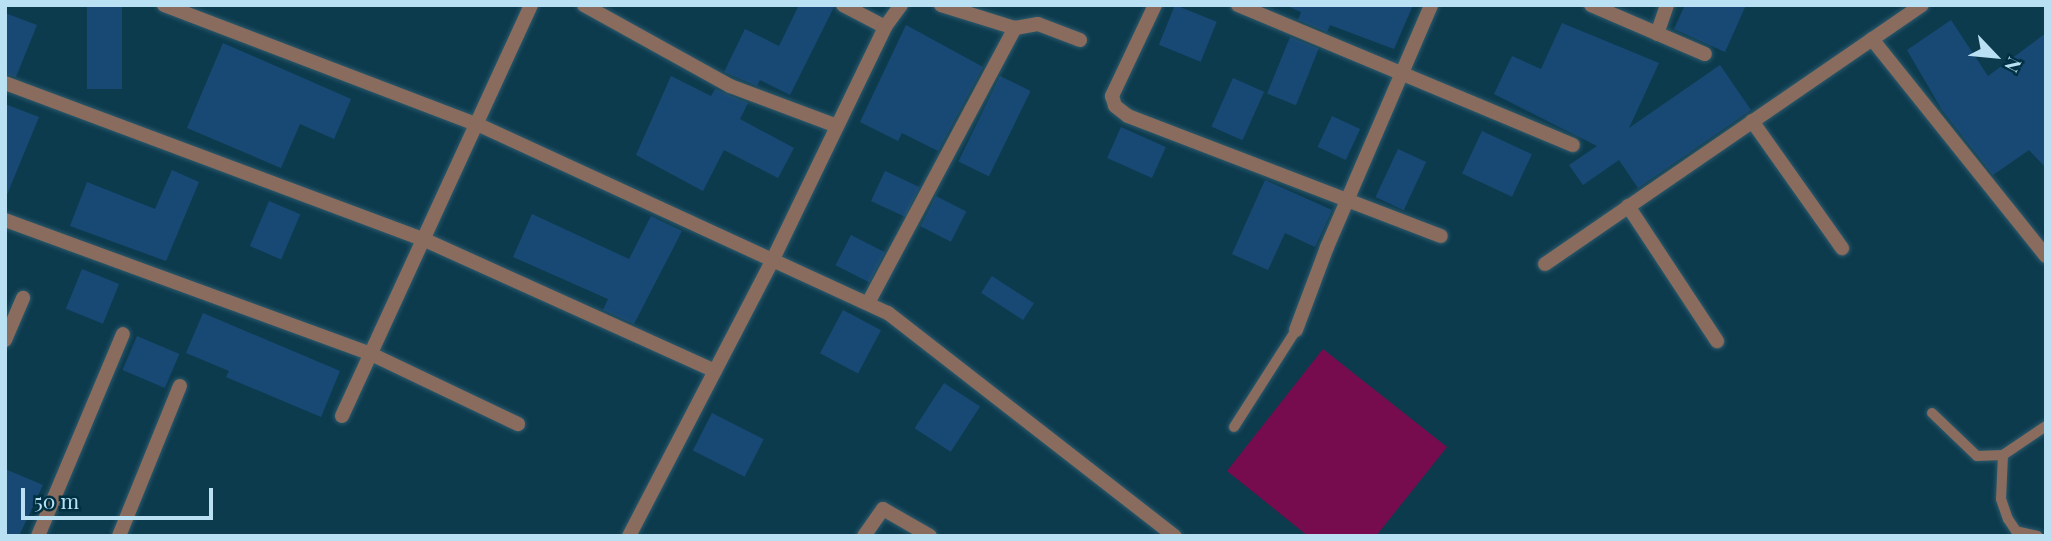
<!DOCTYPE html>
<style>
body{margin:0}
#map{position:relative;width:2051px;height:541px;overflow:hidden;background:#0d3b4e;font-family:"Playfair Display",serif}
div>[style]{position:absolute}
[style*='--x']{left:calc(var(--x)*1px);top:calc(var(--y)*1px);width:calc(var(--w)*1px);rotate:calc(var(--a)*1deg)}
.green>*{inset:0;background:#760c4e}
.building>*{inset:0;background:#184975;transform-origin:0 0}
.roads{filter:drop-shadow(0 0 2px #2c596c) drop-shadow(0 0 2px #2c596c)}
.service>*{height:10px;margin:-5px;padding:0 5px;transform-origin:5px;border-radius:5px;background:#896c5d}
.minor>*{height:14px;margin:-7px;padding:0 7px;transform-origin:7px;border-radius:7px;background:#896c5d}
span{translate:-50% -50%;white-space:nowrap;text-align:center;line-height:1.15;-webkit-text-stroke:6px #003143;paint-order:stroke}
.frame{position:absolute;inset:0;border:7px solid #b9e0f3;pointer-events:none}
.north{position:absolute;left:1960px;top:21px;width:70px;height:70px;-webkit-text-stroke:5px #003143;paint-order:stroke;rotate:116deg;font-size:19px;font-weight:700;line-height:28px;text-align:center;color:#b9e0f3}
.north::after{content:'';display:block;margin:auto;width:24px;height:32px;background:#b9e0f3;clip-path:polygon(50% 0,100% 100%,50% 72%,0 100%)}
.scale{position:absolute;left:21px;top:488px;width:192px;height:32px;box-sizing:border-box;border:4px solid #b9e0f3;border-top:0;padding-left:9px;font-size:21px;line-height:24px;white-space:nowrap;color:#b9e0f3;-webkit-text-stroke:5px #003143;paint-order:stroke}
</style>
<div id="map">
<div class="green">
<i style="clip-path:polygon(1323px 349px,1447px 447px,1376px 536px,1308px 536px,1227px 471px)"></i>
</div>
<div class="building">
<i style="left:87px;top:5px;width:35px;height:84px"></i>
<i style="clip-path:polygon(799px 5px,834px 7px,790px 95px,760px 80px,757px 86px,724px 72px,745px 29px,779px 46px)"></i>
<i style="left:1175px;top:5px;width:45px;height:43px;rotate:22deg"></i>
<i style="clip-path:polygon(1285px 5px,1413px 5px,1394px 49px,1330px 25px,1327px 32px,1298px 20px,1301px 12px)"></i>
<i style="clip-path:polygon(1685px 5px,1746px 5px,1725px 52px,1674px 29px)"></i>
<i style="clip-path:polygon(5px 13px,37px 25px,16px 77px,5px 74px)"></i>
<i style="clip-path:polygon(1951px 20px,1988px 76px,2046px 33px,2046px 168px,2029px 150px,1993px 175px,1942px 110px,1907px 50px)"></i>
<i style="clip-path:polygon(1562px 23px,1659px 63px,1629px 128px,1720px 65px,1751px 110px,1638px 188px,1619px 160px,1583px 185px,1569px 165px,1597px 146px,1494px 94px,1512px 56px,1541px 69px)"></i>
<i style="clip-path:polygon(906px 25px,983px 67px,938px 151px,902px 133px,898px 141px,860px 122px)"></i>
<i style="left:1290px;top:37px;width:31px;height:61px;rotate:22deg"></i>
<i style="clip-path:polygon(223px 43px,351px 99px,334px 139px,300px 124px,281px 168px,187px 128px)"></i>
<i style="clip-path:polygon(671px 76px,711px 96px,715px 89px,748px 103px,740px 119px,794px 148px,778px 178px,724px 150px,703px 191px,636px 155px)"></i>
<i style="left:1000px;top:76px;width:34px;height:95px;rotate:26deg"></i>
<i style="left:1233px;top:78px;width:34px;height:53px;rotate:24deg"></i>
<i style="clip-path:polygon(5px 104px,39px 117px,6px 197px,5px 197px)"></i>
<i style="left:1332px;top:116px;width:31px;height:34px;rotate:25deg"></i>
<i style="left:1121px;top:127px;width:49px;height:34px;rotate:24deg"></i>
<i style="left:1482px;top:131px;width:55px;height:47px;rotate:25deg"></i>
<i style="left:1398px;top:149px;width:31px;height:53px;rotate:25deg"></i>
<i style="clip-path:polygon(172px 170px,199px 182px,166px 261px,70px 226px,87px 182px,155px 209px)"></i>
<i style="left:885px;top:171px;width:38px;height:33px;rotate:25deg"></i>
<i style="clip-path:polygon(1265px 180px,1332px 210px,1315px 247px,1285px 233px,1268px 270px,1232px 254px)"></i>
<i style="left:936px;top:196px;width:34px;height:34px;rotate:27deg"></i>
<i style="left:269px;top:201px;width:34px;height:49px;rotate:23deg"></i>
<i style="clip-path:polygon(532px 214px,629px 259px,651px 216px,682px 231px,634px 324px,603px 310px,608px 299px,513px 257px)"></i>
<i style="left:851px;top:235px;width:38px;height:34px;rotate:27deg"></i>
<i style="left:82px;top:269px;width:40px;height:43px;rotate:22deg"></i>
<i style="left:992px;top:276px;width:50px;height:20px;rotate:33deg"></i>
<i style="left:843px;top:310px;width:43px;height:49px;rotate:28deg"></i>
<i style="clip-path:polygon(203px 313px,340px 371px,321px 417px,226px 377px,229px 371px,186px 353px)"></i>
<i style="left:137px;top:336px;width:46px;height:37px;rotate:23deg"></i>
<i style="left:944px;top:383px;width:43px;height:54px;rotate:33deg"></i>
<i style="left:712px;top:413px;width:58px;height:42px;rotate:27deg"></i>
<i style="clip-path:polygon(5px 469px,43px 485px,19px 536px,5px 536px)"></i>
</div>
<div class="roads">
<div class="service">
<i style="--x:1932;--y:413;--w:62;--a:43.7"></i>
<i style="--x:1977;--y:456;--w:26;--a:-2"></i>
<i style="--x:2003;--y:455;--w:52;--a:-34"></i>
<i style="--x:1234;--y:427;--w:115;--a:-57.4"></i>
<i style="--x:2003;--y:455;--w:44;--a:92.6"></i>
<i style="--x:2001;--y:499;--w:21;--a:71"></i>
<i style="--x:2008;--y:519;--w:14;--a:56"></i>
<i style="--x:2016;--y:531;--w:22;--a:13"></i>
</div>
<div class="minor">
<i style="--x:164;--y:5;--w:337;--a:20.9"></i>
<i style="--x:479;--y:125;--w:450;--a:24.7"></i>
<i style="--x:888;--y:313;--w:363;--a:37.9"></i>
<i style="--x:584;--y:5;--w:167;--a:29"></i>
<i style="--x:730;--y:86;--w:114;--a:20.5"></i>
<i style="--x:843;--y:5;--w:47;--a:27.6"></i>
<i style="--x:941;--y:5;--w:77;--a:17.3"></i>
<i style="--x:1015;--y:28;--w:23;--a:-10"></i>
<i style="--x:1038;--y:24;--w:45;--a:20.9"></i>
<i style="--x:1155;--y:5;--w:101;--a:115.3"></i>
<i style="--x:1112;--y:96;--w:10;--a:73"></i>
<i style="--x:1115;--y:106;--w:16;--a:38"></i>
<i style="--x:1128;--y:116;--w:335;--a:21"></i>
<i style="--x:1238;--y:5;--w:363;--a:22.7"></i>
<i style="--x:1591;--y:5;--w:124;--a:23.3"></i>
<i style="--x:1657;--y:34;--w:31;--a:-71"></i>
<i style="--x:1872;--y:39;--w:278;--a:51.3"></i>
<i style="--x:5;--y:83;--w:448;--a:20.5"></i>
<i style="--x:425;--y:240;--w:318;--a:24.3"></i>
<i style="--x:1752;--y:121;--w:156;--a:54.7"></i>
<i style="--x:1628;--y:206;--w:162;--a:56.6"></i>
<i style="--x:5;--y:220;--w:390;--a:20.1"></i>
<i style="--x:371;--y:354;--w:163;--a:25.5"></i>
<i style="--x:1545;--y:264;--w:457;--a:-34.5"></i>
<i style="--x:868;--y:303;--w:312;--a:-61.9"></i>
<i style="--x:1296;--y:330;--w:89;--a:-69.5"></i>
<i style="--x:1327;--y:247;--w:263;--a:-66.7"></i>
<i style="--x:5;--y:340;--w:46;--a:-66.8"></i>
<i style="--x:342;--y:416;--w:452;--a:-65.3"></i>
<i style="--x:38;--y:536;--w:219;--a:-67.2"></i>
<i style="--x:119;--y:536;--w:162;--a:-67.9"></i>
<i style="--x:629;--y:536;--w:314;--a:-62.5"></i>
<i style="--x:774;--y:257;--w:255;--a:-64.2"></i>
<i style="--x:885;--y:27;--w:27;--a:-54"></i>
<i style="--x:864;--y:536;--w:33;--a:-55"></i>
<i style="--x:883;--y:509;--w:54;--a:29.9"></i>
</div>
</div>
<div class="frame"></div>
<div class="north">N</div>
<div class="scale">50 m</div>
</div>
